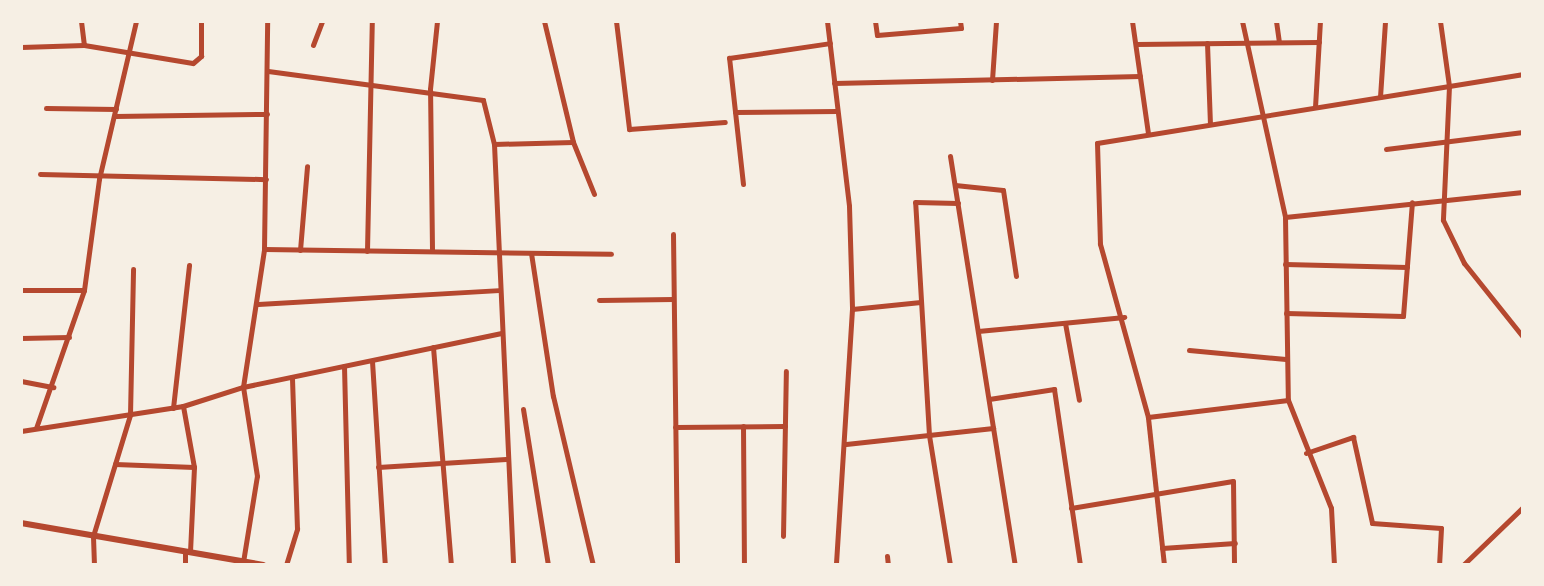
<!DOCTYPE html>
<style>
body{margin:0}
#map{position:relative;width:1544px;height:586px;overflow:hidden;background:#f6efe4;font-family:"Alegreya Sans",sans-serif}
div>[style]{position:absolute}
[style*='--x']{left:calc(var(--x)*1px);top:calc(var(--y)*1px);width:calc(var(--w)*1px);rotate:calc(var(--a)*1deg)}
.minor>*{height:5px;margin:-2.5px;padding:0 2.5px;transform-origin:2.5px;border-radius:2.5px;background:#b5482f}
.tertiary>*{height:6px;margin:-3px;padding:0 3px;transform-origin:3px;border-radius:3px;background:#b5482f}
span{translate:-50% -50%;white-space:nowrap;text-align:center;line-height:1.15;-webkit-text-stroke:7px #f6efe4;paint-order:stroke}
.frame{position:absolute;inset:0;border:23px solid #f6efe4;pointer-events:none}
</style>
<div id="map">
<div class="minor">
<i style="--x:81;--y:21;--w:24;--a:83"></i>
<i style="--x:544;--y:21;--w:124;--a:76.5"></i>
<i style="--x:573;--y:142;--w:56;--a:68"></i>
<i style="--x:616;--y:21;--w:109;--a:83.1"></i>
<i style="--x:629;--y:129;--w:96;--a:-4.2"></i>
<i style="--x:827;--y:21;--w:186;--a:83.2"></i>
<i style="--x:849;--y:206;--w:103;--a:88.3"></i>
<i style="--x:852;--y:309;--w:256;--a:93.6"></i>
<i style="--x:875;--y:21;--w:14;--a:82"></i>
<i style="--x:877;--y:35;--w:84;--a:-4.8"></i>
<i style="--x:961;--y:28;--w:7;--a:-98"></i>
<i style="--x:1132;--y:21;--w:114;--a:81.9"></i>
<i style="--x:1242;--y:21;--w:201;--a:77.6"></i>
<i style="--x:1285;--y:217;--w:183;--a:89.1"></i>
<i style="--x:1288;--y:400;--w:116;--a:68.3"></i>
<i style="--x:1331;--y:508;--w:57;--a:87"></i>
<i style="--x:1276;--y:21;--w:21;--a:82"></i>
<i style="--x:1440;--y:21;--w:66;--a:82.1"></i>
<i style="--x:1449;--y:86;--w:134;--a:92.6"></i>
<i style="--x:1443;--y:220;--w:48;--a:64"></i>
<i style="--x:1464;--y:263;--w:95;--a:51.4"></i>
<i style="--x:1207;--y:43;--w:81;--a:87.9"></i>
<i style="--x:1136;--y:44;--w:183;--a:-0.6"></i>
<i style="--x:313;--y:45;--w:26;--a:-69"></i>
<i style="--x:21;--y:47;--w:63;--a:-1.8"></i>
<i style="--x:84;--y:45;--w:110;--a:9.4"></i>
<i style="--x:193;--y:63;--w:11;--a:-41"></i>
<i style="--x:201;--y:56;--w:35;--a:-90"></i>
<i style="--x:268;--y:71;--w:217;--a:7.7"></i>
<i style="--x:483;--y:100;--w:45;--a:76"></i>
<i style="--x:494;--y:144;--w:421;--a:87.4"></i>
<i style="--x:992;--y:80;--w:59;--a:-86.1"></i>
<i style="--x:834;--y:83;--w:306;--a:-1.3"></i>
<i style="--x:1380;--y:97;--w:76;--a:-86.2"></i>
<i style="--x:1315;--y:107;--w:86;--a:-86.7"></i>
<i style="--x:46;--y:108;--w:70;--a:0.8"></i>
<i style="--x:735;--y:112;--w:102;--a:-0.6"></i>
<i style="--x:115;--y:116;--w:152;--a:-0.8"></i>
<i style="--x:494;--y:144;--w:79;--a:-1.5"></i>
<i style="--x:1386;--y:149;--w:138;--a:-7.1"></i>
<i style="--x:950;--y:156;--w:414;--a:81"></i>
<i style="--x:40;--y:174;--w:226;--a:1.3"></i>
<i style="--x:743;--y:184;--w:127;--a:-96.3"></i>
<i style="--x:729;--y:58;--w:102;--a:-8.4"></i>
<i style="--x:955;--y:185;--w:48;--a:5.9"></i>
<i style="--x:1003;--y:190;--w:87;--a:81.4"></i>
<i style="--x:1285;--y:217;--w:239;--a:-6"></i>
<i style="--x:673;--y:234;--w:331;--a:89.3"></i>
<i style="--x:264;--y:249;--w:347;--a:0.8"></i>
<i style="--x:432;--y:249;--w:160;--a:-90.7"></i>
<i style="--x:430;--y:89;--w:68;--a:-84.1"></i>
<i style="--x:300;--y:250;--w:84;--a:-85.2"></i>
<i style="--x:367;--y:251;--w:230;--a:-88.8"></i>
<i style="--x:531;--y:253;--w:145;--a:81.3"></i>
<i style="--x:553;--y:396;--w:174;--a:76.7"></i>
<i style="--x:1285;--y:264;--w:122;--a:1.4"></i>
<i style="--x:21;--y:290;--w:63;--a:0"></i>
<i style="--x:599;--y:300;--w:74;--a:-0.8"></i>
<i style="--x:258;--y:304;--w:241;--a:-3.3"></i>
<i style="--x:852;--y:309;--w:69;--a:-5.8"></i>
<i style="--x:1286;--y:313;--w:117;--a:1.5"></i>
<i style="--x:1403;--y:316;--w:114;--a:-85.5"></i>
<i style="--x:1065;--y:323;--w:78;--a:79.7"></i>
<i style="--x:978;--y:331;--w:147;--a:-5.5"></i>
<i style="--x:21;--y:338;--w:48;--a:-1.2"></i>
<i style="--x:433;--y:347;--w:219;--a:85.3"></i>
<i style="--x:1189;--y:350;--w:97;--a:5.3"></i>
<i style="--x:372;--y:361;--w:204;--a:86.4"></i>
<i style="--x:344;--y:366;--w:199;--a:88.6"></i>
<i style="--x:21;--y:381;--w:33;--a:11"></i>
<i style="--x:989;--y:399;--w:66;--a:-8.7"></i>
<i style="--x:1054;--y:389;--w:178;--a:81.6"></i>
<i style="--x:183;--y:406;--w:62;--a:79.8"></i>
<i style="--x:194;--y:467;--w:85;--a:92.7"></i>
<i style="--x:173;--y:408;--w:144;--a:-83.6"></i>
<i style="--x:523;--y:409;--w:158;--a:80.9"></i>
<i style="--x:1148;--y:417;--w:141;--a:-6.9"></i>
<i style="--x:743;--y:426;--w:139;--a:89.6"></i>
<i style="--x:675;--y:427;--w:110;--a:-0.5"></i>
<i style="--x:36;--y:428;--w:146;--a:-70.8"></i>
<i style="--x:84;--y:290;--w:112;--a:-82.3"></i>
<i style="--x:99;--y:179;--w:162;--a:-76.8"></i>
<i style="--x:21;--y:431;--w:164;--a:-8.8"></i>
<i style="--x:183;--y:406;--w:63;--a:-17.6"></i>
<i style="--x:243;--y:387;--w:264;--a:-11.8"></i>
<i style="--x:846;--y:444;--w:148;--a:-6.2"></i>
<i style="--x:1306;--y:453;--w:50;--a:-18.8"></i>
<i style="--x:1353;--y:437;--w:88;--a:77.5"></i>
<i style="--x:1372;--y:523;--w:69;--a:4.1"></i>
<i style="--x:1441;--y:528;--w:37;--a:93"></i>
<i style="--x:115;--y:464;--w:79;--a:2.2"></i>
<i style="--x:378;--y:467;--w:128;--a:-3.6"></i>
<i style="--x:1071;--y:508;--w:164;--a:-9.5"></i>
<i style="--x:1233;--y:481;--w:84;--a:89.3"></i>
<i style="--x:783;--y:536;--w:165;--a:-89"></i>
<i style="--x:1162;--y:548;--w:73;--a:-3.9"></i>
<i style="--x:185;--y:551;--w:14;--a:90"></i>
<i style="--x:887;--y:556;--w:9;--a:84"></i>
<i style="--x:243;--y:562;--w:87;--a:-80.8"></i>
<i style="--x:257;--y:476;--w:90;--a:-98.9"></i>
<i style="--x:243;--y:387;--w:140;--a:-81.3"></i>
<i style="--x:264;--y:249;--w:228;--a:-89.2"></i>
<i style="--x:94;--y:565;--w:29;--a:-92"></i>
<i style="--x:93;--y:536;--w:127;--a:-73"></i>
<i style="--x:130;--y:415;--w:146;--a:-88.8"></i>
<i style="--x:286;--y:565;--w:38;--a:-73"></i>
<i style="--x:297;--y:529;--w:152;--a:-91.9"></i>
<i style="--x:950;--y:565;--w:132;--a:-99.2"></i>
<i style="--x:929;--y:435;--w:233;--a:-93.4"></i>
<i style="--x:915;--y:202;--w:43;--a:1.3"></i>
<i style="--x:1164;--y:565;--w:149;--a:-96.2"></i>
<i style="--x:1148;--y:417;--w:180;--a:-105.5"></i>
<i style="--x:1100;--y:244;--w:101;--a:-91.7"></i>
<i style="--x:1097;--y:143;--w:432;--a:-9.2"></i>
<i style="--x:1463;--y:565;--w:83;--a:-44"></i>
</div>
<div class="tertiary">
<i style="--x:21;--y:523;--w:246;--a:9.8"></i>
</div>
<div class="frame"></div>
</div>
